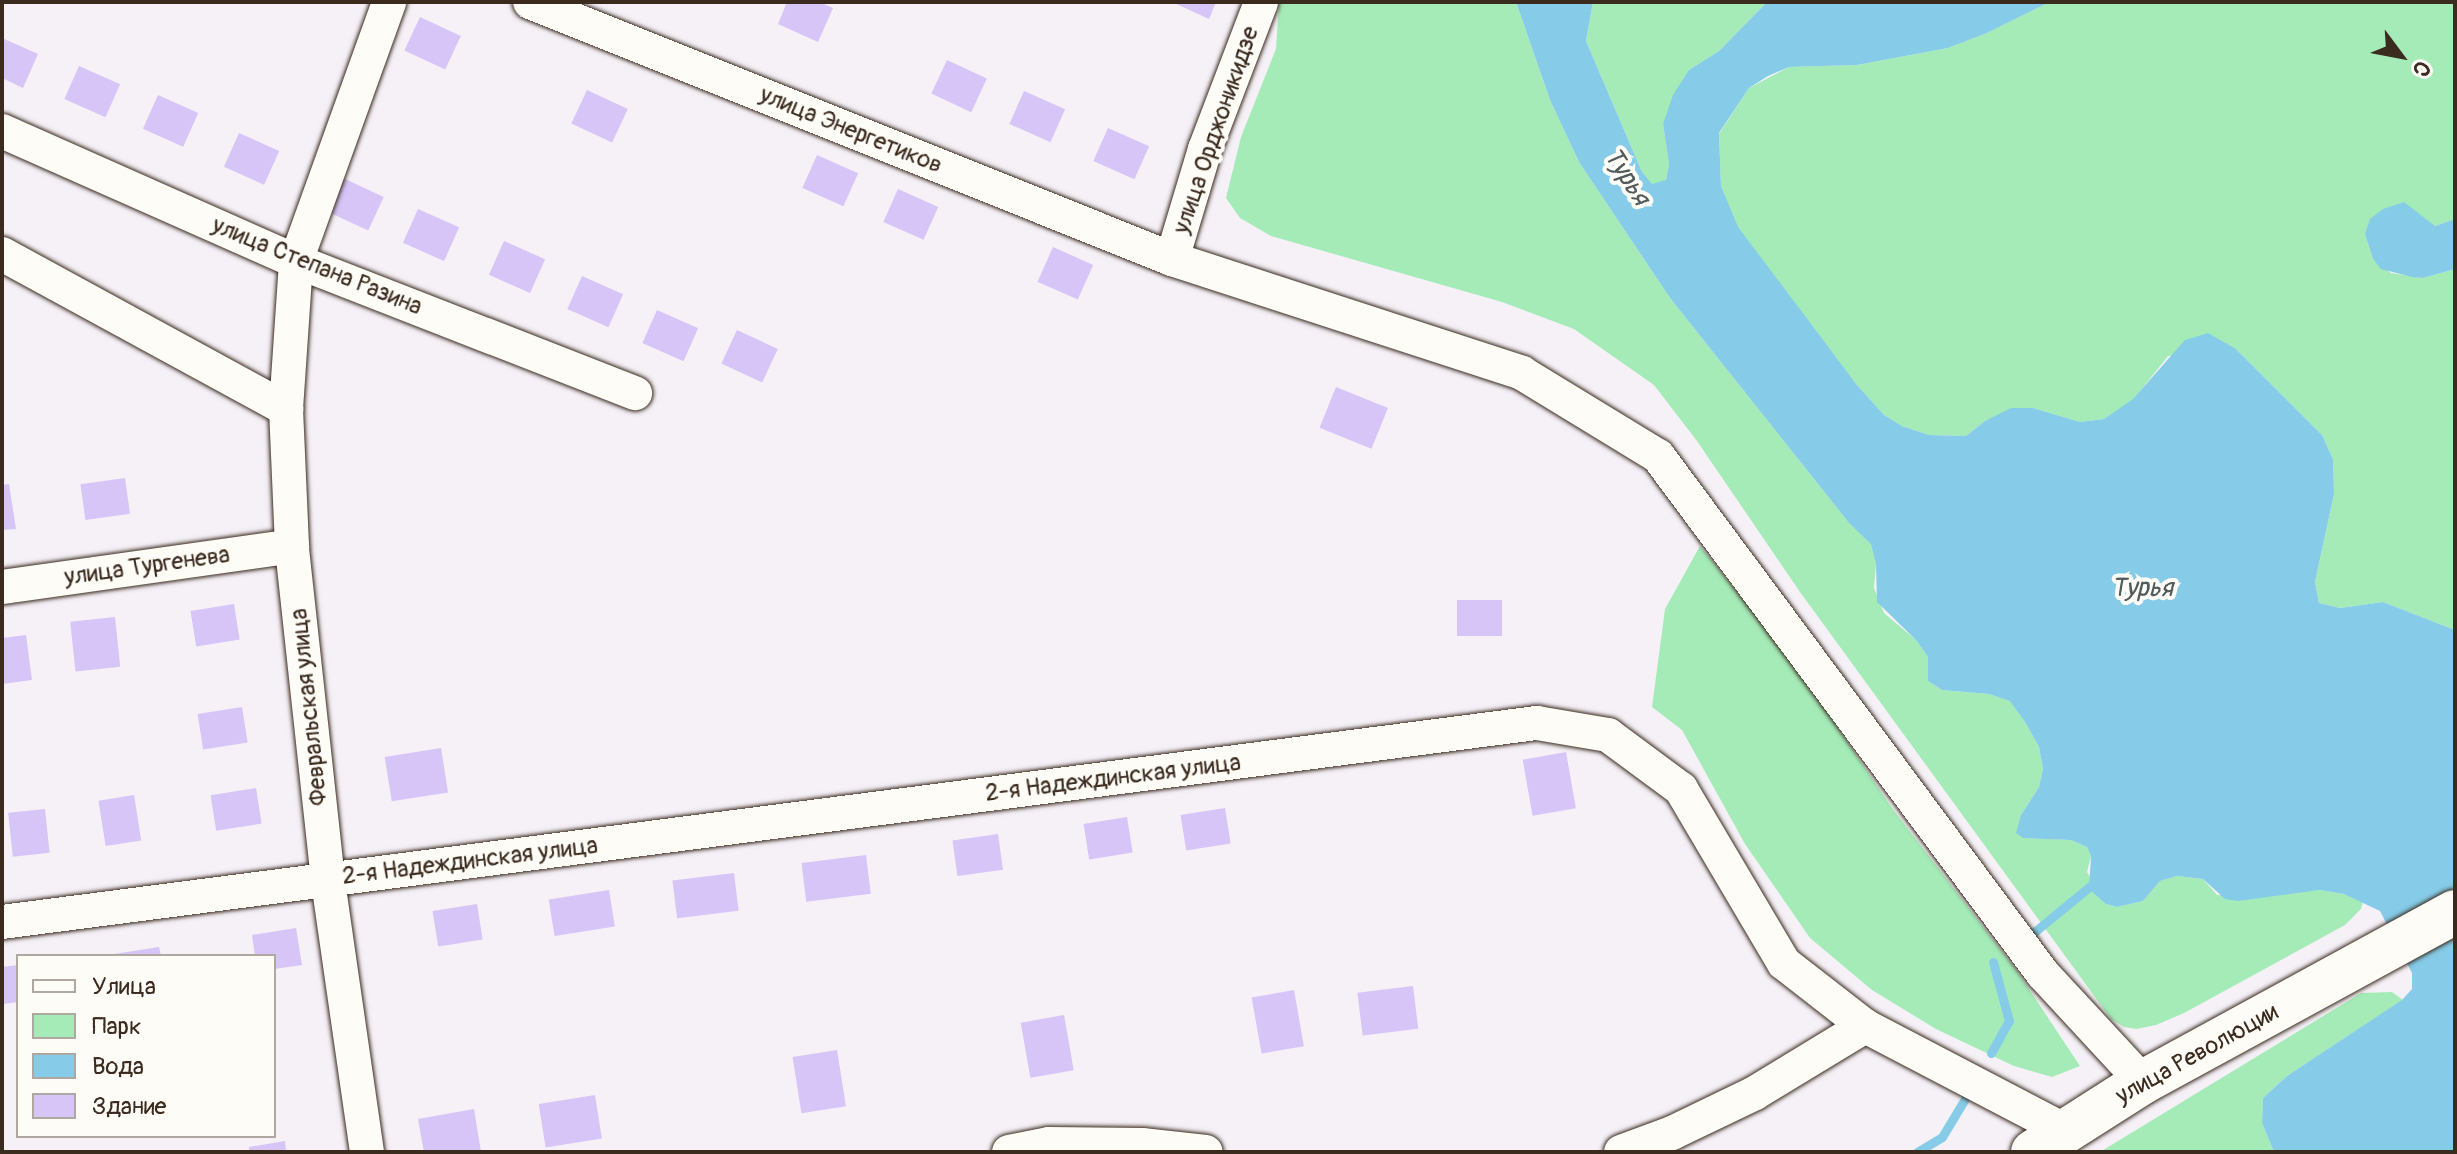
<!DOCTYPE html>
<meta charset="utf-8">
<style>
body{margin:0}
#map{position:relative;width:2457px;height:1154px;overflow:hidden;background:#f5f1f7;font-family:Pangolin,sans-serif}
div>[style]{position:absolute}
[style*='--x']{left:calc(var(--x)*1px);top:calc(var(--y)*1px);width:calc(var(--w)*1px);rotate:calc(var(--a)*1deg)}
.green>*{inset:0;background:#a4ebb8}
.water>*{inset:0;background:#86cce8}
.stream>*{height:9px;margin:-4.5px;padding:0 4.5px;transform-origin:4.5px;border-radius:4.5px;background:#86cce8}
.building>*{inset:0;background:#d6c5f6;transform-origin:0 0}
.roads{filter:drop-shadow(0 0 2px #3b2a1e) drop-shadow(0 0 2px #3b2a1e)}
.street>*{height:34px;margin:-17px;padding:0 17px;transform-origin:17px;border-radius:17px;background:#fdfcf7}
.secondary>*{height:44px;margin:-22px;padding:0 22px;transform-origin:22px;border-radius:22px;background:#fdfcf7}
span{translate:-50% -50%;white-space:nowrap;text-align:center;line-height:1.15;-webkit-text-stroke:8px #fdfcf7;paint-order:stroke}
.street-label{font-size:24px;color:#3b2a1e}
.water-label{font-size:26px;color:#525b5b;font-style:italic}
.frame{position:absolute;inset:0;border:4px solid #3b2a1e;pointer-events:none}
.legend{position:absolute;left:16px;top:954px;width:260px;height:184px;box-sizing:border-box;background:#fdfcf7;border:2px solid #afa8a0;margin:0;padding:10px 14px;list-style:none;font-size:24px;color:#3b2a1e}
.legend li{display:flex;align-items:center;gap:16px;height:40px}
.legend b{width:40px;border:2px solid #afa8a0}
.north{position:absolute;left:2361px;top:16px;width:80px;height:80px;-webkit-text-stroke:6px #fdfcf7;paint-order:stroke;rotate:122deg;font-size:22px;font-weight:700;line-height:32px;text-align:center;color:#3b2a1e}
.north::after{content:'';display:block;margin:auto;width:28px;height:36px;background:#3b2a1e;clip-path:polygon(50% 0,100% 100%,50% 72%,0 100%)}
</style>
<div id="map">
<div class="green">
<i style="clip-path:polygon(1279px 2px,1516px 2px,1550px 100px,1579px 162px,1670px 298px,1849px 523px,1872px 544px,1876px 564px,1874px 588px,1884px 613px,1916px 640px,1928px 657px,1928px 681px,1942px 690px,1989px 694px,2011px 701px,2025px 722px,2039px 747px,2043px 769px,2039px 787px,2021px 815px,2024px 838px,2071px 840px,2087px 847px,2091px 856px,2087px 872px,2106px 904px,2117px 907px,2143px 901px,2160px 881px,2177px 876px,2203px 879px,2217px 895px,2319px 890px,2344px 894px,2363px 901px,2361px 909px,2345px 925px,2184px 1013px,2156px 1025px,2136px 1029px,2124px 1027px,2111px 1019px,1800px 592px,1697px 441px,1654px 385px,1574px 329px,1502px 302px,1271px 236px,1240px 218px,1226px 198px,1241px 137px,1276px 49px)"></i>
<i style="clip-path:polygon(1593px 2px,1767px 2px,1719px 51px,1689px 70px,1663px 124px,1669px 164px,1666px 180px,1660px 184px,1651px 184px,1642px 172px,1586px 41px)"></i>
<i style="clip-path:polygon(2050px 2px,2455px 2px,2455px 219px,2435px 226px,2365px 234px,2373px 259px,2391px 273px,2423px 278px,2455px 269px,2455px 630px,2383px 602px,2340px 608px,2319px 603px,2315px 582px,2334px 494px,2333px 459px,2322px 435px,2236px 349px,2168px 356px,2133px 400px,2104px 419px,2080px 422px,2033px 408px,1985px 421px,1966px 436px,1929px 435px,1902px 426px,1884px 415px,1857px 385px,1737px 227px,1721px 186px,1719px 134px,1749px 88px,1789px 67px,1857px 65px,1948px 48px,1987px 33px)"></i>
<i style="clip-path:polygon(1700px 546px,1792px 660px,1892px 808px,2017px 971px,2080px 1066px,2052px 1077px,2014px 1066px,1936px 1029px,1872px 990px,1810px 938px,1745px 844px,1682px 730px,1652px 707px,1665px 609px)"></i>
<i style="clip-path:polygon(2392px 992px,2403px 1000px,2287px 1076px,2263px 1098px,2262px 1123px,2274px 1152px,2100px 1152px,2361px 993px)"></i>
</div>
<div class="water">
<i style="clip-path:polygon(1516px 2px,1593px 2px,1586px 41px,1642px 172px,1652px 184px,1666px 180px,1669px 164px,1663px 124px,1673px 95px,1689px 70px,1719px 51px,1767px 2px,2050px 2px,1987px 33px,1948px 48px,1857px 65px,1789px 67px,1768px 76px,1749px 88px,1719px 133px,1721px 186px,1738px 227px,1857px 385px,1884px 415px,1902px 426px,1929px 435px,1966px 436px,1985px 421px,2011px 408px,2033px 408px,2080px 422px,2104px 419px,2133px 399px,2185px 340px,2208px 333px,2236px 349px,2322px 435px,2333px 459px,2334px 494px,2315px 582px,2319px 603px,2340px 608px,2383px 602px,2455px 630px,2455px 1152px,2274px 1152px,2262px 1123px,2263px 1098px,2287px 1076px,2402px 1000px,2412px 989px,2412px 973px,2380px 911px,2344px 894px,2319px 890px,2238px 901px,2225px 899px,2203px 879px,2177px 876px,2160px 881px,2143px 901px,2117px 907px,2106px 904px,2089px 889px,2091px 856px,2087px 847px,2071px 840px,2023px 838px,2016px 833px,2021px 815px,2039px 787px,2043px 769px,2039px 747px,2025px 722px,2010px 701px,1989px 694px,1942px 690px,1928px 681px,1928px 657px,1916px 640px,1877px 602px,1876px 564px,1871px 544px,1849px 523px,1670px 298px,1579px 162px,1550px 100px)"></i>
<i style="clip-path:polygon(2404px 202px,2435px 226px,2455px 219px,2455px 269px,2423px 278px,2412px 277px,2381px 269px,2373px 259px,2365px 234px,2370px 219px,2383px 209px)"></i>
</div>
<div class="stream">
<i style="--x:2033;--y:933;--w:80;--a:-39.4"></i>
<i style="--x:1991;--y:1053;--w:37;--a:-61"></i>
<i style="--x:2009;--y:1021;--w:61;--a:-105.2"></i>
<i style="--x:1917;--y:1152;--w:29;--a:-31"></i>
<i style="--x:1942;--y:1137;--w:47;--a:-59"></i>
</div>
<div class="building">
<i style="clip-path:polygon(787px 2px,819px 2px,833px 8px,818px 42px,778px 24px)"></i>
<i style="clip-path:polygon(1172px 2px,1216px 2px,1209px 19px)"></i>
<i style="left:420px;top:17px;width:45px;height:37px;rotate:25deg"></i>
<i style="clip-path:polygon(2px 38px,38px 54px,23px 88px,2px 78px)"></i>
<i style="left:947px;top:60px;width:44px;height:37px;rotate:25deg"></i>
<i style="left:79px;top:66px;width:45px;height:36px;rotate:24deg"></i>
<i style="left:587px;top:90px;width:45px;height:37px;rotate:25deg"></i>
<i style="left:1024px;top:91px;width:45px;height:36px;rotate:24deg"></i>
<i style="left:158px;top:95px;width:44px;height:37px;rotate:24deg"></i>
<i style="left:1108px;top:128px;width:45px;height:36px;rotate:24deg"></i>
<i style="left:239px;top:133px;width:44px;height:37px;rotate:24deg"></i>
<i style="left:817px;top:155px;width:45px;height:36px;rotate:24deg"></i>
<i style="left:343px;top:178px;width:45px;height:37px;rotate:25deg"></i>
<i style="left:898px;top:189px;width:44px;height:36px;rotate:24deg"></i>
<i style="left:418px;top:209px;width:45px;height:37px;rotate:24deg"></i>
<i style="left:504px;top:241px;width:45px;height:37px;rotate:24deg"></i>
<i style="left:1053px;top:247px;width:44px;height:38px;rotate:24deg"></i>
<i style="left:582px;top:276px;width:45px;height:36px;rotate:24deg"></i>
<i style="left:657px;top:310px;width:45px;height:36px;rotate:24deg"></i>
<i style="left:737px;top:330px;width:45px;height:37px;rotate:25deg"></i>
<i style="left:1336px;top:387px;width:56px;height:44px;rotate:22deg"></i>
<i style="left:125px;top:478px;width:36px;height:45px;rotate:82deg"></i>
<i style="clip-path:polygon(9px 484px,16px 529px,2px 530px,2px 485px)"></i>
<i style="left:1502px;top:600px;width:36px;height:45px;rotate:90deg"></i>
<i style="left:234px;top:604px;width:36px;height:44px;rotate:81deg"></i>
<i style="left:115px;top:617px;width:50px;height:45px;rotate:84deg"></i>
<i style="clip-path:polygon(26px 635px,32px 680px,2px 684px,2px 638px)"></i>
<i style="left:242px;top:707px;width:36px;height:45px;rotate:81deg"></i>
<i style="left:441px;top:748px;width:45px;height:57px;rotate:81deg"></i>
<i style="left:1566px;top:752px;width:57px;height:44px;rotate:80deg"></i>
<i style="left:256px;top:788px;width:36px;height:46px;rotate:81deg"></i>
<i style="left:134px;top:795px;width:46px;height:36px;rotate:81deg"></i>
<i style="left:1225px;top:808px;width:36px;height:45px;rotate:81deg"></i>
<i style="left:45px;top:809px;width:44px;height:37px;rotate:84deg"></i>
<i style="left:1127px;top:817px;width:36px;height:44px;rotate:81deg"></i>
<i style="left:998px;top:834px;width:36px;height:46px;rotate:82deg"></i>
<i style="left:866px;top:855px;width:39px;height:65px;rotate:83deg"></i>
<i style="left:734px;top:873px;width:38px;height:62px;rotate:83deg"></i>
<i style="left:609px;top:890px;width:37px;height:61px;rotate:81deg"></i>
<i style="left:477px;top:904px;width:36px;height:45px;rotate:81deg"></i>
<i style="clip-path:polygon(296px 928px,302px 965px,274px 969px,274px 956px,255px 956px,252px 935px)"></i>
<i style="clip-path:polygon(159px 947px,161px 956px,114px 956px,114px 954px)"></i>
<i style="clip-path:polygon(18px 965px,18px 1002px,3px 1004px,2px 967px)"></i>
<i style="left:1413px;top:986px;width:43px;height:56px;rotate:83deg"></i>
<i style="left:1294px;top:990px;width:57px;height:43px;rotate:80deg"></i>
<i style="left:1064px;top:1015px;width:56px;height:44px;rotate:80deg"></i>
<i style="left:837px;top:1050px;width:57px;height:45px;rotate:81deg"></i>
<i style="left:595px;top:1095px;width:44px;height:57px;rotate:81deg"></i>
<i style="clip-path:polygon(474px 1109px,481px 1152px,424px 1152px,418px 1119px)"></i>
<i style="clip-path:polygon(285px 1141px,286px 1152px,249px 1152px,249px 1147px)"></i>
</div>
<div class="roads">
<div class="street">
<i style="--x:530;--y:2;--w:692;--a:21.82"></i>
<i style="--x:1172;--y:259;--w:368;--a:18"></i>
<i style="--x:1522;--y:373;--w:159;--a:31.4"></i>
<i style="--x:1658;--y:456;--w:645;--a:53.38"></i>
<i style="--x:2043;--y:974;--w:147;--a:47.2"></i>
<i style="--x:2;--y:131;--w:321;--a:23.9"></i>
<i style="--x:296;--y:261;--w:364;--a:21.3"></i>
<i style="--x:2;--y:254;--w:324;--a:28.6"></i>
<i style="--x:1172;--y:259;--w:115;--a:-73.3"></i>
<i style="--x:1205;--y:149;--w:157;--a:-69.1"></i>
<i style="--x:2;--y:587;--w:293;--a:-8"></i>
<i style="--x:2;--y:922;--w:1548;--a:-7.39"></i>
<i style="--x:1537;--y:723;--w:72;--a:9.6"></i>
<i style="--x:1608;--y:735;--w:91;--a:36.5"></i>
<i style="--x:1681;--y:789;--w:202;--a:59.4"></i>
<i style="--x:1784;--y:963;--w:103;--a:37.9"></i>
<i style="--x:1865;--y:1026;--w:225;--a:27.6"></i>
<i style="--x:367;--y:1152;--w:275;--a:-98.2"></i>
<i style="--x:328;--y:880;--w:336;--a:-96.2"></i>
<i style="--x:292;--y:546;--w:137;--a:-92.5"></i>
<i style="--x:286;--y:409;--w:148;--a:-86.1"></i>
<i style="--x:296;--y:261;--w:275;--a:-70.2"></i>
<i style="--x:1009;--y:1152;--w:41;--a:-11.3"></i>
<i style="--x:1049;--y:1144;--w:93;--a:0.6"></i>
<i style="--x:1142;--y:1145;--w:64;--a:6.2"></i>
<i style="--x:1621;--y:1152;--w:54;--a:-20.4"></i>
<i style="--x:1672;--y:1133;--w:92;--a:-25.7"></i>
<i style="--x:1755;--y:1093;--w:129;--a:-31.3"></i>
</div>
<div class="secondary">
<i style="--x:2033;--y:1152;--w:130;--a:-32.5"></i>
<i style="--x:2143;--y:1082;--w:355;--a:-28.6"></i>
</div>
</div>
<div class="street-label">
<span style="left:851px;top:130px;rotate:22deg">улица Энергетиков</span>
<span style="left:1216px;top:130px;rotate:-71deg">улица Орджоникидзе</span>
<span style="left:317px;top:266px;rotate:22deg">улица Степана Разина</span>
<span style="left:147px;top:566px;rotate:-8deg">улица Тургенева</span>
<span style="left:309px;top:707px;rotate:-96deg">Февральская улица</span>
<span style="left:1113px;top:778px;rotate:-7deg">2-я Надеждинская улица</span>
<span style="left:470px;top:861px;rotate:-7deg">2-я Надеждинская улица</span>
<span style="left:2197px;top:1054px;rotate:-29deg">улица Революции</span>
</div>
<div class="water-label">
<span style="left:1626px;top:177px;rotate:57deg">Турья</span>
<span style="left:2142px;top:589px">Турья</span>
</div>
<div class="frame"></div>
<ul class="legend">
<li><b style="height:10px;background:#fdfcf7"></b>Улица</li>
<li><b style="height:22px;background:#a4ebb8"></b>Парк</li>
<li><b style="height:22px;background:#86cce8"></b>Вода</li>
<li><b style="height:22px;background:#d6c5f6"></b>Здание</li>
</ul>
<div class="north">С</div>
</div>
